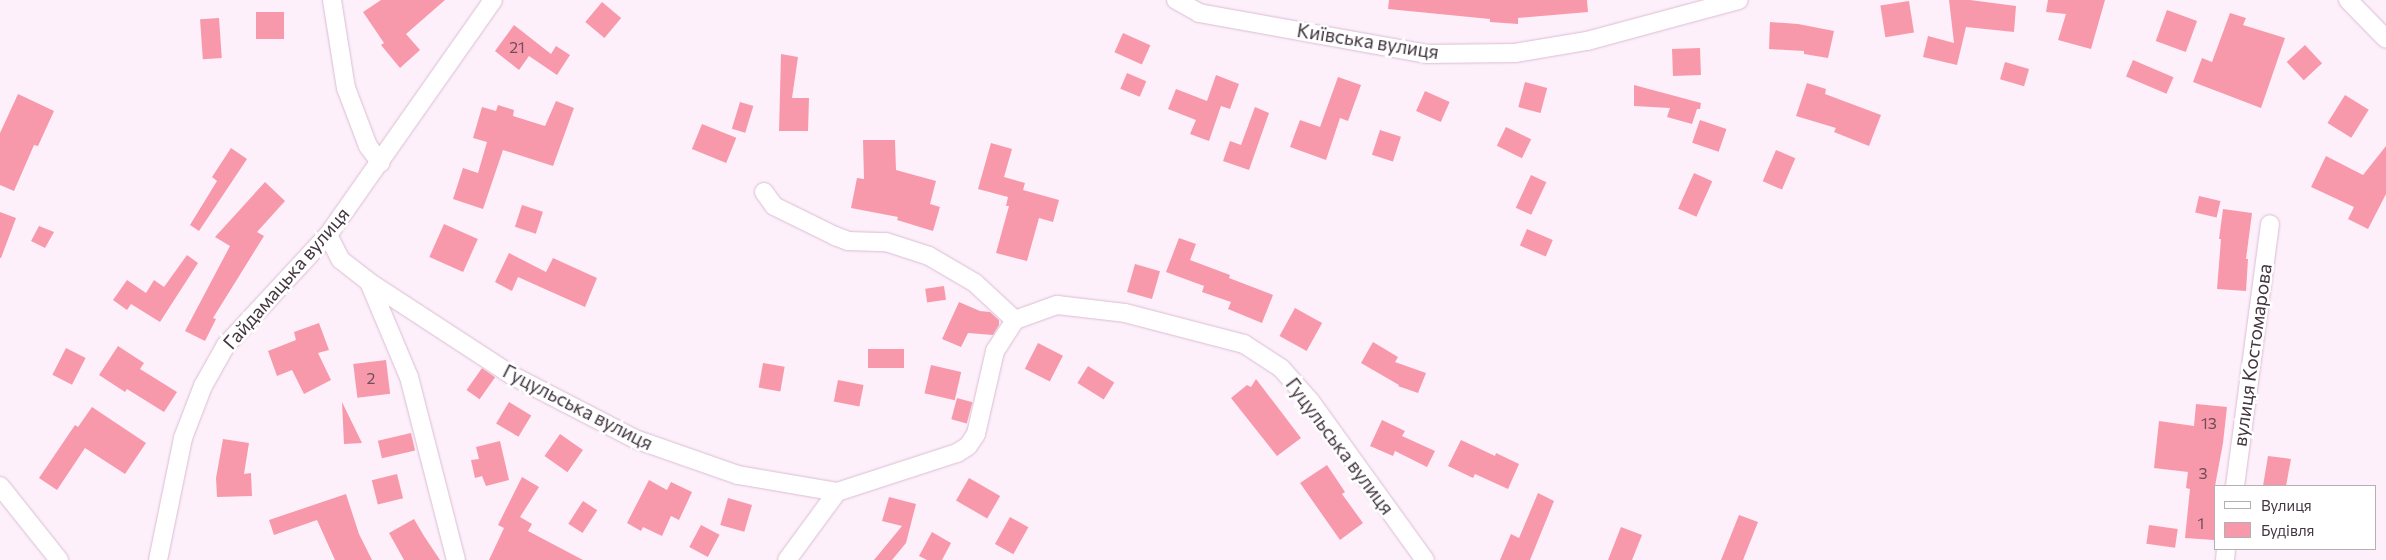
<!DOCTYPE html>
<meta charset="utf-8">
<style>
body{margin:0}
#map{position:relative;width:2386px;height:560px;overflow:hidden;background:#fdf0fa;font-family:Commissioner,sans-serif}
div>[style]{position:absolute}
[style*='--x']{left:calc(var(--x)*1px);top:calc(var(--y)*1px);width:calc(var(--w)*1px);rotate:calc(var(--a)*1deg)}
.building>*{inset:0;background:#f899ab;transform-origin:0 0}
.roads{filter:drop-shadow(0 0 1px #dbbcd5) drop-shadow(0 0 1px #dbbcd5)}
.minor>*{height:18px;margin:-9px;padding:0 9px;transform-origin:9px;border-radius:9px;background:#fff}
span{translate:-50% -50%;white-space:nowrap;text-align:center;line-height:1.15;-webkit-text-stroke:5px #fff;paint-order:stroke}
.number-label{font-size:16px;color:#704f5b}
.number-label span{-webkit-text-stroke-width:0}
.street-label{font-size:19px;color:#433640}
.legend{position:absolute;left:2214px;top:485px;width:162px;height:65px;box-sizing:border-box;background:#fff;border:1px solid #b4afb3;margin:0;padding:6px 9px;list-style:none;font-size:15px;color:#433640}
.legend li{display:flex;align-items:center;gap:10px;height:25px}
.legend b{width:25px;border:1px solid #b4afb3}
</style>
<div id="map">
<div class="building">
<i style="clip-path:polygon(381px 0,445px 0,406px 34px,420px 50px,400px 68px,381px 45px,384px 43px,363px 12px)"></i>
<i style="clip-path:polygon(1389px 0,1587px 0,1588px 12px,1518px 18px,1518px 24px,1490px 22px,1490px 19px,1388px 9px)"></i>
<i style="clip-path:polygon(1949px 0,1970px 0,2016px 6px,2014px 32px,1966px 27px,1957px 65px,1923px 57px,1928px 36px,1954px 43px)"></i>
<i style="clip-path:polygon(2048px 0,2105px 0,2091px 49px,2058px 40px,2066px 14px,2046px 12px)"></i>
<i style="left:1909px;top:1px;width:32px;height:29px;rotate:81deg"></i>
<i style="left:602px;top:2px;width:25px;height:26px;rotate:40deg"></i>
<i style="left:2167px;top:10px;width:32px;height:33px;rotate:20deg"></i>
<i style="left:256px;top:12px;width:28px;height:27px"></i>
<i style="clip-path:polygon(2230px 13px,2246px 18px,2243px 25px,2285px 38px,2261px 108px,2193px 82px,2202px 58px,2212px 62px)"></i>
<i style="left:219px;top:18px;width:40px;height:19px;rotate:86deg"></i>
<i style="clip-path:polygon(1770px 22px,1798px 24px,1834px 31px,1828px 58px,1804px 54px,1804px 51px,1769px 49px)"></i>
<i style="clip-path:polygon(514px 25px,551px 54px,556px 46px,570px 55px,557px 75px,529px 56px,519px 70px,495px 51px)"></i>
<i style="left:1123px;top:33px;width:30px;height:21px;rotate:24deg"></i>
<i style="left:2305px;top:45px;width:25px;height:25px;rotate:47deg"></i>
<i style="left:1700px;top:48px;width:27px;height:28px;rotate:88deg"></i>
<i style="clip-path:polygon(781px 54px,798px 57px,792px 98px,809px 98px,808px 131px,779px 131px)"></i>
<i style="left:2133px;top:60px;width:44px;height:18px;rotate:23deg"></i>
<i style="left:2005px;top:62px;width:25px;height:18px;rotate:16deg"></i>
<i style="left:1127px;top:73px;width:21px;height:17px;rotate:23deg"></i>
<i style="clip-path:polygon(1216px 75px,1239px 84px,1230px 109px,1221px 106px,1209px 141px,1190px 134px,1196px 120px,1168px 109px,1176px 89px,1207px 101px)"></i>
<i style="clip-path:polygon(1338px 77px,1361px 85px,1348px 121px,1340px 118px,1326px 160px,1290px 147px,1300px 120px,1320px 127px)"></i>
<i style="left:1525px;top:82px;width:23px;height:26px;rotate:15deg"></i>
<i style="clip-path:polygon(1807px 83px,1826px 89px,1825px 94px,1881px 115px,1869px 146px,1834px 132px,1836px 128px,1796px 116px)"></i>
<i style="clip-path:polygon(1634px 85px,1701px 103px,1700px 109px,1697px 109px,1692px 124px,1667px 117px,1670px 108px,1634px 106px)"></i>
<i style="left:1425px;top:91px;width:27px;height:22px;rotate:24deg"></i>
<i style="clip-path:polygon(18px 94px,54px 111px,38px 146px,34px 145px,14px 191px,0 185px,0 133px)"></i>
<i style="left:2345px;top:95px;width:28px;height:33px;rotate:32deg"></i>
<i style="clip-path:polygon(556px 101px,574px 108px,553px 166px,503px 150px,483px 209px,453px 199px,463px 168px,478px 173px,487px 142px,473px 138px,482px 107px,496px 111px,498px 105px,514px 110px,513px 116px,545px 126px)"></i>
<i style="left:740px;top:102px;width:14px;height:28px;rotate:17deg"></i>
<i style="clip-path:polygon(1255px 107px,1269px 113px,1249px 170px,1223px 161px,1230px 141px,1241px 145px)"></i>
<i style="left:1700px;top:120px;width:28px;height:24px;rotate:19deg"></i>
<i style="left:702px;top:124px;width:37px;height:27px;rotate:22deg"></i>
<i style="left:1506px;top:127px;width:28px;height:21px;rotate:26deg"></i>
<i style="left:1380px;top:130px;width:22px;height:26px;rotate:18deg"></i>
<i style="clip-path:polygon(863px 140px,895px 140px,896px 170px,936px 181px,930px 204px,940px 207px,933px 231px,897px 220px,898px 217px,851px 208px,857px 178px,864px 179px)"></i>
<i style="clip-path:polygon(991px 143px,1012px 149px,1004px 177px,1025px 183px,1023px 190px,1059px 200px,1053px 222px,1039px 218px,1027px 261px,996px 253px,1009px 206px,1006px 206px,1008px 197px,978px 189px)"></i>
<i style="clip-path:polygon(2386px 146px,2386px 194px,2368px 229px,2348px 219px,2354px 207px,2311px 187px,2326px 156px,2363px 175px)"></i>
<i style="clip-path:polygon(231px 148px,247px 159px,199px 231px,190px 225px,217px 181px,212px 177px)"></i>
<i style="left:1776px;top:150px;width:21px;height:34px;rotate:23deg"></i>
<i style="left:1694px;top:173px;width:20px;height:39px;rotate:24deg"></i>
<i style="left:1531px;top:175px;width:17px;height:36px;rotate:25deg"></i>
<i style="clip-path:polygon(265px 182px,285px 201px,257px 232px,264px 236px,213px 318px,216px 319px,205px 341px,185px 331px,230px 246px,215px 237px)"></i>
<i style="left:2199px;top:196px;width:22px;height:17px;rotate:13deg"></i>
<i style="left:522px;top:205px;width:22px;height:23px;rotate:18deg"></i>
<i style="clip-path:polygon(2223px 209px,2252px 213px,2246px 259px,2248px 259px,2246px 291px,2217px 289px,2221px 239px,2219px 239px)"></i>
<i style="clip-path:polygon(0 212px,16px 218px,1px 258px,0 258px)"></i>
<i style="left:444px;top:224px;width:37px;height:36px;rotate:24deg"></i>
<i style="clip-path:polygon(39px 226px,54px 232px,45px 248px,31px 241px)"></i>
<i style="left:1527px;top:229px;width:28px;height:18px;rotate:23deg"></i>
<i style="clip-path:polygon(1179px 238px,1196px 244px,1190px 260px,1230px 275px,1229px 278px,1273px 295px,1262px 323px,1228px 309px,1231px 302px,1202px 292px,1204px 286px,1166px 272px)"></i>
<i style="clip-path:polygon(509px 253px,546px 272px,553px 258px,597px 278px,585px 307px,518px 277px,512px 291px,495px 282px)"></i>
<i style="clip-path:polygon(187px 255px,198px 263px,160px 322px,131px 304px,127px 310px,113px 300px,127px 280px,146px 293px,154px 280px,164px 287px)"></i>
<i style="left:1135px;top:264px;width:26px;height:29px;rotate:16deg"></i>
<i style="left:944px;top:286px;width:14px;height:19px;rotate:82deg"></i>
<i style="clip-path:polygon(959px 302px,980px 311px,990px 312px,999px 320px,999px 325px,993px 335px,968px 333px,961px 347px,942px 339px)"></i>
<i style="left:1295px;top:308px;width:31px;height:32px;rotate:29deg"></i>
<i style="clip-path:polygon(319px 323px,329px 350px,318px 353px,331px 380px,304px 394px,292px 370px,277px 376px,268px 351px,296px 340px,294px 332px)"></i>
<i style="clip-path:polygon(1373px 342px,1398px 357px,1395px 362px,1426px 373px,1418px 393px,1398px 386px,1399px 385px,1361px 363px)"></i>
<i style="left:1038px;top:343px;width:28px;height:29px;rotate:27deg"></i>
<i style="clip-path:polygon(118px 346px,144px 363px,140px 369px,177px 392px,164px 412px,127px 389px,125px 392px,99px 375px)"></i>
<i style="left:66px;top:348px;width:22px;height:30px;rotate:27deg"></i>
<i style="left:868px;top:349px;width:36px;height:19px"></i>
<i style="left:386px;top:360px;width:34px;height:33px;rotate:83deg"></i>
<i style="left:763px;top:363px;width:22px;height:25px;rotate:10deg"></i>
<i style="left:931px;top:365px;width:31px;height:29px;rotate:13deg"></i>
<i style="left:1088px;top:366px;width:31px;height:20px;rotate:32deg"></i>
<i style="left:482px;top:368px;width:16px;height:27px;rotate:35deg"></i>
<i style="clip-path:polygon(1256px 379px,1301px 438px,1277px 456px,1231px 398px,1247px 385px,1251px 387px)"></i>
<i style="left:838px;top:380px;width:26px;height:22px;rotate:11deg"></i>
<i style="left:957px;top:398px;width:16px;height:22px;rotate:15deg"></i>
<i style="clip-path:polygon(342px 402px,362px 443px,344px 444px)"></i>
<i style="left:509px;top:402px;width:26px;height:25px;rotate:31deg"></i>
<i style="clip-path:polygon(2196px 404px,2227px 407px,2223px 443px,2215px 486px,2214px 540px,2185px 538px,2190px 489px,2186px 488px,2188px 472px,2154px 468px,2159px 421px,2194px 426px)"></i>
<i style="clip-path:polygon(92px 407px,146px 443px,125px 474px,85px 448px,57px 490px,39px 478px,75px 425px,78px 427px)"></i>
<i style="clip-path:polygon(1382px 420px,1405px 431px,1402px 436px,1435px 451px,1427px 467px,1395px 451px,1393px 456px,1370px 446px)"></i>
<i style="left:411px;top:433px;width:18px;height:34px;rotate:77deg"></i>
<i style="left:560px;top:434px;width:28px;height:27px;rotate:35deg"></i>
<i style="clip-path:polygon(223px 439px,249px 443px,244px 474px,251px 473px,252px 496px,217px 497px,216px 478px)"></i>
<i style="clip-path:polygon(1461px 440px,1495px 456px,1496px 453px,1519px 464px,1508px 489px,1475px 474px,1473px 478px,1448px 466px)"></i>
<i style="clip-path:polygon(500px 441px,509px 480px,486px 486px,482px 476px,475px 478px,471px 460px,479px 459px,476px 447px)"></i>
<i style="clip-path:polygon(2268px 456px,2291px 459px,2286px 486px,2263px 486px)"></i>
<i style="clip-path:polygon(1327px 465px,1345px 492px,1342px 494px,1363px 523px,1340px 540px,1300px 483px)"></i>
<i style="left:397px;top:474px;width:25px;height:26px;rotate:76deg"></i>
<i style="clip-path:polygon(522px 477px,539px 487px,520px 517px,532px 524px,528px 531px,583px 560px,489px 560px,504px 528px,498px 525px)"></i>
<i style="left:969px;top:478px;width:36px;height:26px;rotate:30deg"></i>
<i style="clip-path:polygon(649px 480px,667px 490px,671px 482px,692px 492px,679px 520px,671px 516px,662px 536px,643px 527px,641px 531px,627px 523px)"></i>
<i style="clip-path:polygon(1538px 493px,1554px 501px,1530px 560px,1500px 560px,1511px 534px,1519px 538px)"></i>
<i style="clip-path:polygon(346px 494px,359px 534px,372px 560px,335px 560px,317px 520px,274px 535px,269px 520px)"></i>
<i style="clip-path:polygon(889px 497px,916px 504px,906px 543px,892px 560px,874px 560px,902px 526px,882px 521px)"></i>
<i style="left:728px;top:498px;width:25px;height:28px;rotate:16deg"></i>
<i style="left:583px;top:501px;width:17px;height:27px;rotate:33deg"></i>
<i style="clip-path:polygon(1739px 515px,1758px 522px,1743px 560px,1721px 560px)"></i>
<i style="left:1010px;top:517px;width:21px;height:31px;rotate:29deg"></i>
<i style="clip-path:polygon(414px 519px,424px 536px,440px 560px,404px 560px,389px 533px)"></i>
<i style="left:701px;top:525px;width:21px;height:25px;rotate:28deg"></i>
<i style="left:2149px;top:525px;width:29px;height:19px;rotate:8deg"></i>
<i style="clip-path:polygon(1621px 527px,1642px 535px,1632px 560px,1608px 560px)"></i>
<i style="clip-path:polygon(932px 532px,951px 543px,942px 560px,927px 560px,919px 556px)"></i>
</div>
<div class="roads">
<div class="minor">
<i style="--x:332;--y:0;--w:89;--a:81"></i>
<i style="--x:346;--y:88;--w:62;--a:69.2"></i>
<i style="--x:368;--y:146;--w:21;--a:53"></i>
<i style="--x:1176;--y:0;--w:26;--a:29"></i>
<i style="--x:1199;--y:13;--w:231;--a:10.2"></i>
<i style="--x:1426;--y:54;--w:89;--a:-0.6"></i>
<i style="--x:1515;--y:53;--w:73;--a:-9.5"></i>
<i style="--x:1587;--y:41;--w:157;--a:-15.1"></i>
<i style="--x:2348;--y:0;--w:54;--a:45.7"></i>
<i style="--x:764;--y:192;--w:17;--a:54"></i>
<i style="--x:774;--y:206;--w:68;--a:26.2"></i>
<i style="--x:835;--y:236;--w:14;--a:21"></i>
<i style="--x:848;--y:241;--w:38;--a:2"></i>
<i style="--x:886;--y:242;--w:45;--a:18"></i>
<i style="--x:929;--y:256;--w:53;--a:30.4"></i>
<i style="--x:975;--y:283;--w:54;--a:42.8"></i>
<i style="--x:328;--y:235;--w:28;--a:63"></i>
<i style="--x:341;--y:260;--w:36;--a:38"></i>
<i style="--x:369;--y:282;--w:172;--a:33.1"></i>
<i style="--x:513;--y:376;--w:137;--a:27.3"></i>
<i style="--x:635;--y:439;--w:109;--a:19.3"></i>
<i style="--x:738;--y:475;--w:100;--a:9.7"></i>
<i style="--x:837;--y:492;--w:126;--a:-18"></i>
<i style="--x:957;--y:453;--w:13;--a:-32"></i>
<i style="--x:968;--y:446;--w:14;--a:-56"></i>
<i style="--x:976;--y:434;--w:85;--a:-77.1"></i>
<i style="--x:995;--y:351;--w:37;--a:-57"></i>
<i style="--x:1015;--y:320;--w:45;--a:-19.7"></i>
<i style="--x:1057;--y:305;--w:68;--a:6.7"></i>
<i style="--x:1125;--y:313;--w:123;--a:14.6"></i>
<i style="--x:1244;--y:344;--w:44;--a:33"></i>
<i style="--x:1281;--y:368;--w:45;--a:48.6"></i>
<i style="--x:1311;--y:402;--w:195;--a:54.2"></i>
<i style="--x:369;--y:282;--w:103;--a:67.2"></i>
<i style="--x:409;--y:377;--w:189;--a:75.6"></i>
<i style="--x:0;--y:486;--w:95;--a:51.4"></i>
<i style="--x:2235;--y:486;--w:264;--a:-82.4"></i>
<i style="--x:158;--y:560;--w:125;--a:-78.4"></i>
<i style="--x:183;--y:438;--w:56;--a:-69"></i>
<i style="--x:203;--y:386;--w:47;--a:-60.7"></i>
<i style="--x:226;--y:345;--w:150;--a:-47.2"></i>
<i style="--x:328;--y:235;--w:287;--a:-54.9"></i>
<i style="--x:787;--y:560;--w:84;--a:-53.7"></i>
<i style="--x:2225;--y:560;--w:11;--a:-85"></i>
</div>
</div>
<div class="number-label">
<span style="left:517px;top:47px">21</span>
<span style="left:371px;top:378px">2</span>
<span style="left:2209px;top:423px">13</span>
<span style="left:2203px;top:473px">3</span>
<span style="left:2201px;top:523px">1</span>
</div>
<div class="street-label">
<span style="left:1368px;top:41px;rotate:9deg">Київська вулиця</span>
<span style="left:286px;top:278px;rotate:-49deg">Гайдамацька вулиця</span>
<span style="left:2252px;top:355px;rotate:-82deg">вулиця Костомарова</span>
<span style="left:578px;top:407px;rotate:27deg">Гуцульська вулиця</span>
<span style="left:1340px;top:446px;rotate:53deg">Гуцульська вулиця</span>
</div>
<ul class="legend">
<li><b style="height:6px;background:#fff"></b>Вулиця</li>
<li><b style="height:14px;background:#f899ab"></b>Будівля</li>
</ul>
</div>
